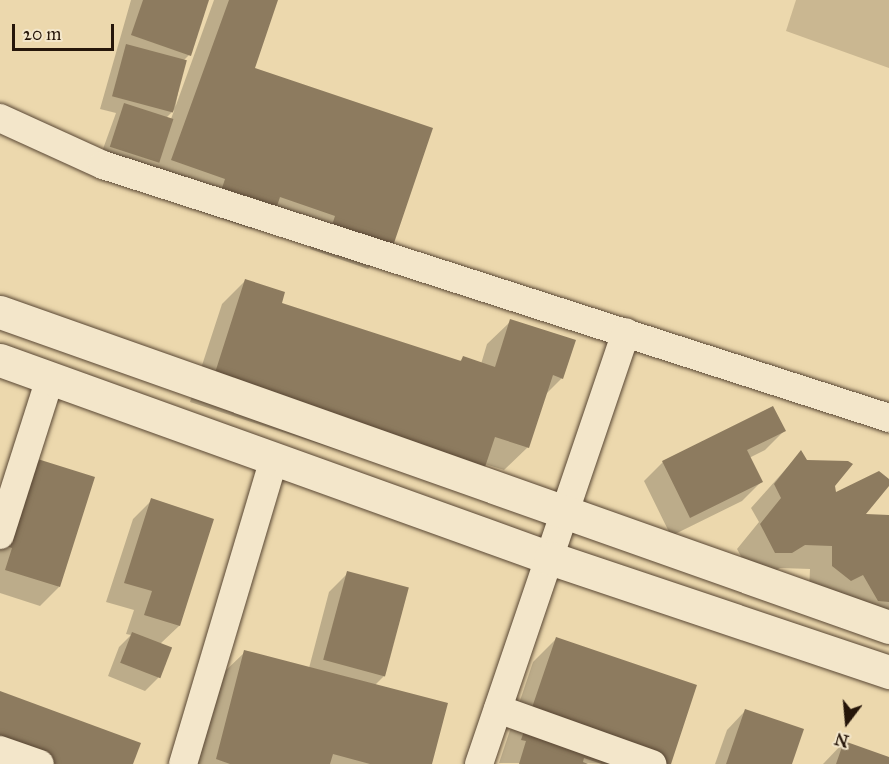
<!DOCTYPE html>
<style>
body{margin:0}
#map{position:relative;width:889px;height:764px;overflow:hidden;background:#ecd8ad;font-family:"IM FELL Great Primer",serif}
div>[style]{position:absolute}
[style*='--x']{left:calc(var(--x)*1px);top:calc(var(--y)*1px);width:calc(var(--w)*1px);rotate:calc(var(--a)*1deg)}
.green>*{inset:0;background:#cab791}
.shadow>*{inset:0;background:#0003}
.building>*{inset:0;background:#8d7b5f;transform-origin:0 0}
.roads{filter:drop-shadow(0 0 2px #584633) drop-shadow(0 0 2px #584633)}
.street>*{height:28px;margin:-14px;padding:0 14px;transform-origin:14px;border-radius:14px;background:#f3e6ca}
.secondary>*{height:33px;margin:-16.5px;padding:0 16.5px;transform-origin:16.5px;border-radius:16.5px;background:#f3e6ca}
span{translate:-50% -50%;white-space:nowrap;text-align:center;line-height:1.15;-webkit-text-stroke:6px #f3e6ca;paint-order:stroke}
.north{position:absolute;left:817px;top:692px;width:60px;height:60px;-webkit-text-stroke:4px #f3e6ca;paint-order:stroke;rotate:196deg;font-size:16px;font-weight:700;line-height:24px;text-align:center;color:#26160a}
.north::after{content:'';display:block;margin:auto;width:21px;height:27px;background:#26160a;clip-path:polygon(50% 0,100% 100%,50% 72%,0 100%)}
.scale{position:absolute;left:12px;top:24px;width:102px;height:27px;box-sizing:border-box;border:3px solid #26160a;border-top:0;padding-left:8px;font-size:18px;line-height:21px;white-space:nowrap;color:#26160a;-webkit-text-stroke:4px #f3e6ca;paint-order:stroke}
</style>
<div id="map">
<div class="green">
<i style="clip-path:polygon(796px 0,889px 0,889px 68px,786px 31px)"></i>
</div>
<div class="shadow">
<i style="clip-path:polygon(131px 0,207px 0,189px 55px,184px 60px,175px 109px,166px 118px,171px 119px,214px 0,276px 0,253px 69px,391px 245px,368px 269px,310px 249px,313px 240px,260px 222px,252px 229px,199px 211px,203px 202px,148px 184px,155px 165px,146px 174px,99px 160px,116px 113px,100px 109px)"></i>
<i style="clip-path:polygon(245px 281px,280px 304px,459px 362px,463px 358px,481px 364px,487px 344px,511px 321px,562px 378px,545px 395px,528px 447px,504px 470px,485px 464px,461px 490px,190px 402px,222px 304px)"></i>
<i style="clip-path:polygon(784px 431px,765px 450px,749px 458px,761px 482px,742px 501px,671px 536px,644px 481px,663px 462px)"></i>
<i style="clip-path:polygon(801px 452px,806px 462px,834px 485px,834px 494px,889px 481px,862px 516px,889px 516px,889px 623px,809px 590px,810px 569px,780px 568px,767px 576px,752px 576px,737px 549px,759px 522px,751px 508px)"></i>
<i style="clip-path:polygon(152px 500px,212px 520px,179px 626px,160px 644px,170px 648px,158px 678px,145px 691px,108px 676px,119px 647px,131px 635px,126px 634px,134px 610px,106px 602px,133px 519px)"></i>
<i style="clip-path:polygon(0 508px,59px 587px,40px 606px,0 593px)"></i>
<i style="clip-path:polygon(348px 573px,385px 675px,374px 686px,431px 764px,198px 764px,221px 675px,245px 652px,309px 668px,329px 592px)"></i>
<i style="clip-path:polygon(556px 639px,669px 764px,499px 763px,533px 662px)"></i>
<i style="clip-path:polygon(745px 711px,790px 764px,715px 764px,727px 730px)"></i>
<i style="clip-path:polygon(844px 742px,889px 758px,889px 764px,823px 764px)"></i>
</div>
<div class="building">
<i style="clip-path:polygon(143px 0,209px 0,191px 56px,131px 35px)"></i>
<i style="clip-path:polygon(229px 0,278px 0,255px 68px,433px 128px,393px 246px,332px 225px,335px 216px,280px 197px,277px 206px,222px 188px,225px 179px,171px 160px)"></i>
<i style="left:126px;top:44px;width:63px;height:54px;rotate:15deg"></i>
<i style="left:124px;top:103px;width:52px;height:46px;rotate:18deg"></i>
<i style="clip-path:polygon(245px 279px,285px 292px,282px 303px,461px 361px,463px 356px,495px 367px,510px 319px,576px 340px,563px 379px,553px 375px,529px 448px,495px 437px,485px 467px,213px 379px)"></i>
<i style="clip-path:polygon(773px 406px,786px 431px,747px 450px,763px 482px,690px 518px,662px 461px)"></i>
<i style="clip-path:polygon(801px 450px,807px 460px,848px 461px,853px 464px,835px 486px,836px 492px,879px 471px,889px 479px,889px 486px,866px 514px,889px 515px,889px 602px,878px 601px,863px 575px,851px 581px,832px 566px,832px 546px,805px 545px,792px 553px,775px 553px,760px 524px,781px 498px,774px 484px)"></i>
<i style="clip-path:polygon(28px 456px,95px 477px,60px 587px,5px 570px,12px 548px,1px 544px)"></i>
<i style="clip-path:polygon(151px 498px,214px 519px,180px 626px,144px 615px,152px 591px,124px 583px)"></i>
<i style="left:347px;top:571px;width:64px;height:92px;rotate:15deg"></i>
<i style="left:132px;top:632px;width:43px;height:33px;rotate:21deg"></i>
<i style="clip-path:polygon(556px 637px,697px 685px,671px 764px,602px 764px,584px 758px,583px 762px,588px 764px,519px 764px,526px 741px,521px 740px)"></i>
<i style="clip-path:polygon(244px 650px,448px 703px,432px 764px,370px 764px,333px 754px,330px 764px,230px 764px,216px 759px)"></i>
<i style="clip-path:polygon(0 691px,141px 743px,133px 764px,0 764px)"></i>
<i style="clip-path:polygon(745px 709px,804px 729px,792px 764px,726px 764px)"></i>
<i style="clip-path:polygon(844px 741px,889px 757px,889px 764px,836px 764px)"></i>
</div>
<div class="roads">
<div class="street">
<i style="--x:0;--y:118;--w:113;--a:24.5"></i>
<i style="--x:103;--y:165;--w:826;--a:17.84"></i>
<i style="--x:0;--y:535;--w:165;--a:-72.3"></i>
<i style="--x:498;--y:709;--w:164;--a:19.7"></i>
<i style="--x:0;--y:750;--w:42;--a:19.3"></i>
<i style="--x:183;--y:764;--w:318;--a:-73.4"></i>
<i style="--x:479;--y:764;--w:456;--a:-71.2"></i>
</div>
<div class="secondary">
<i style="--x:0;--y:312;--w:943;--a:19.51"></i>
<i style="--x:0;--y:360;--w:585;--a:19.8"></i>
<i style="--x:550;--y:558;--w:358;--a:18.6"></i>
</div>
</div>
<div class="north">N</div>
<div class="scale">20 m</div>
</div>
